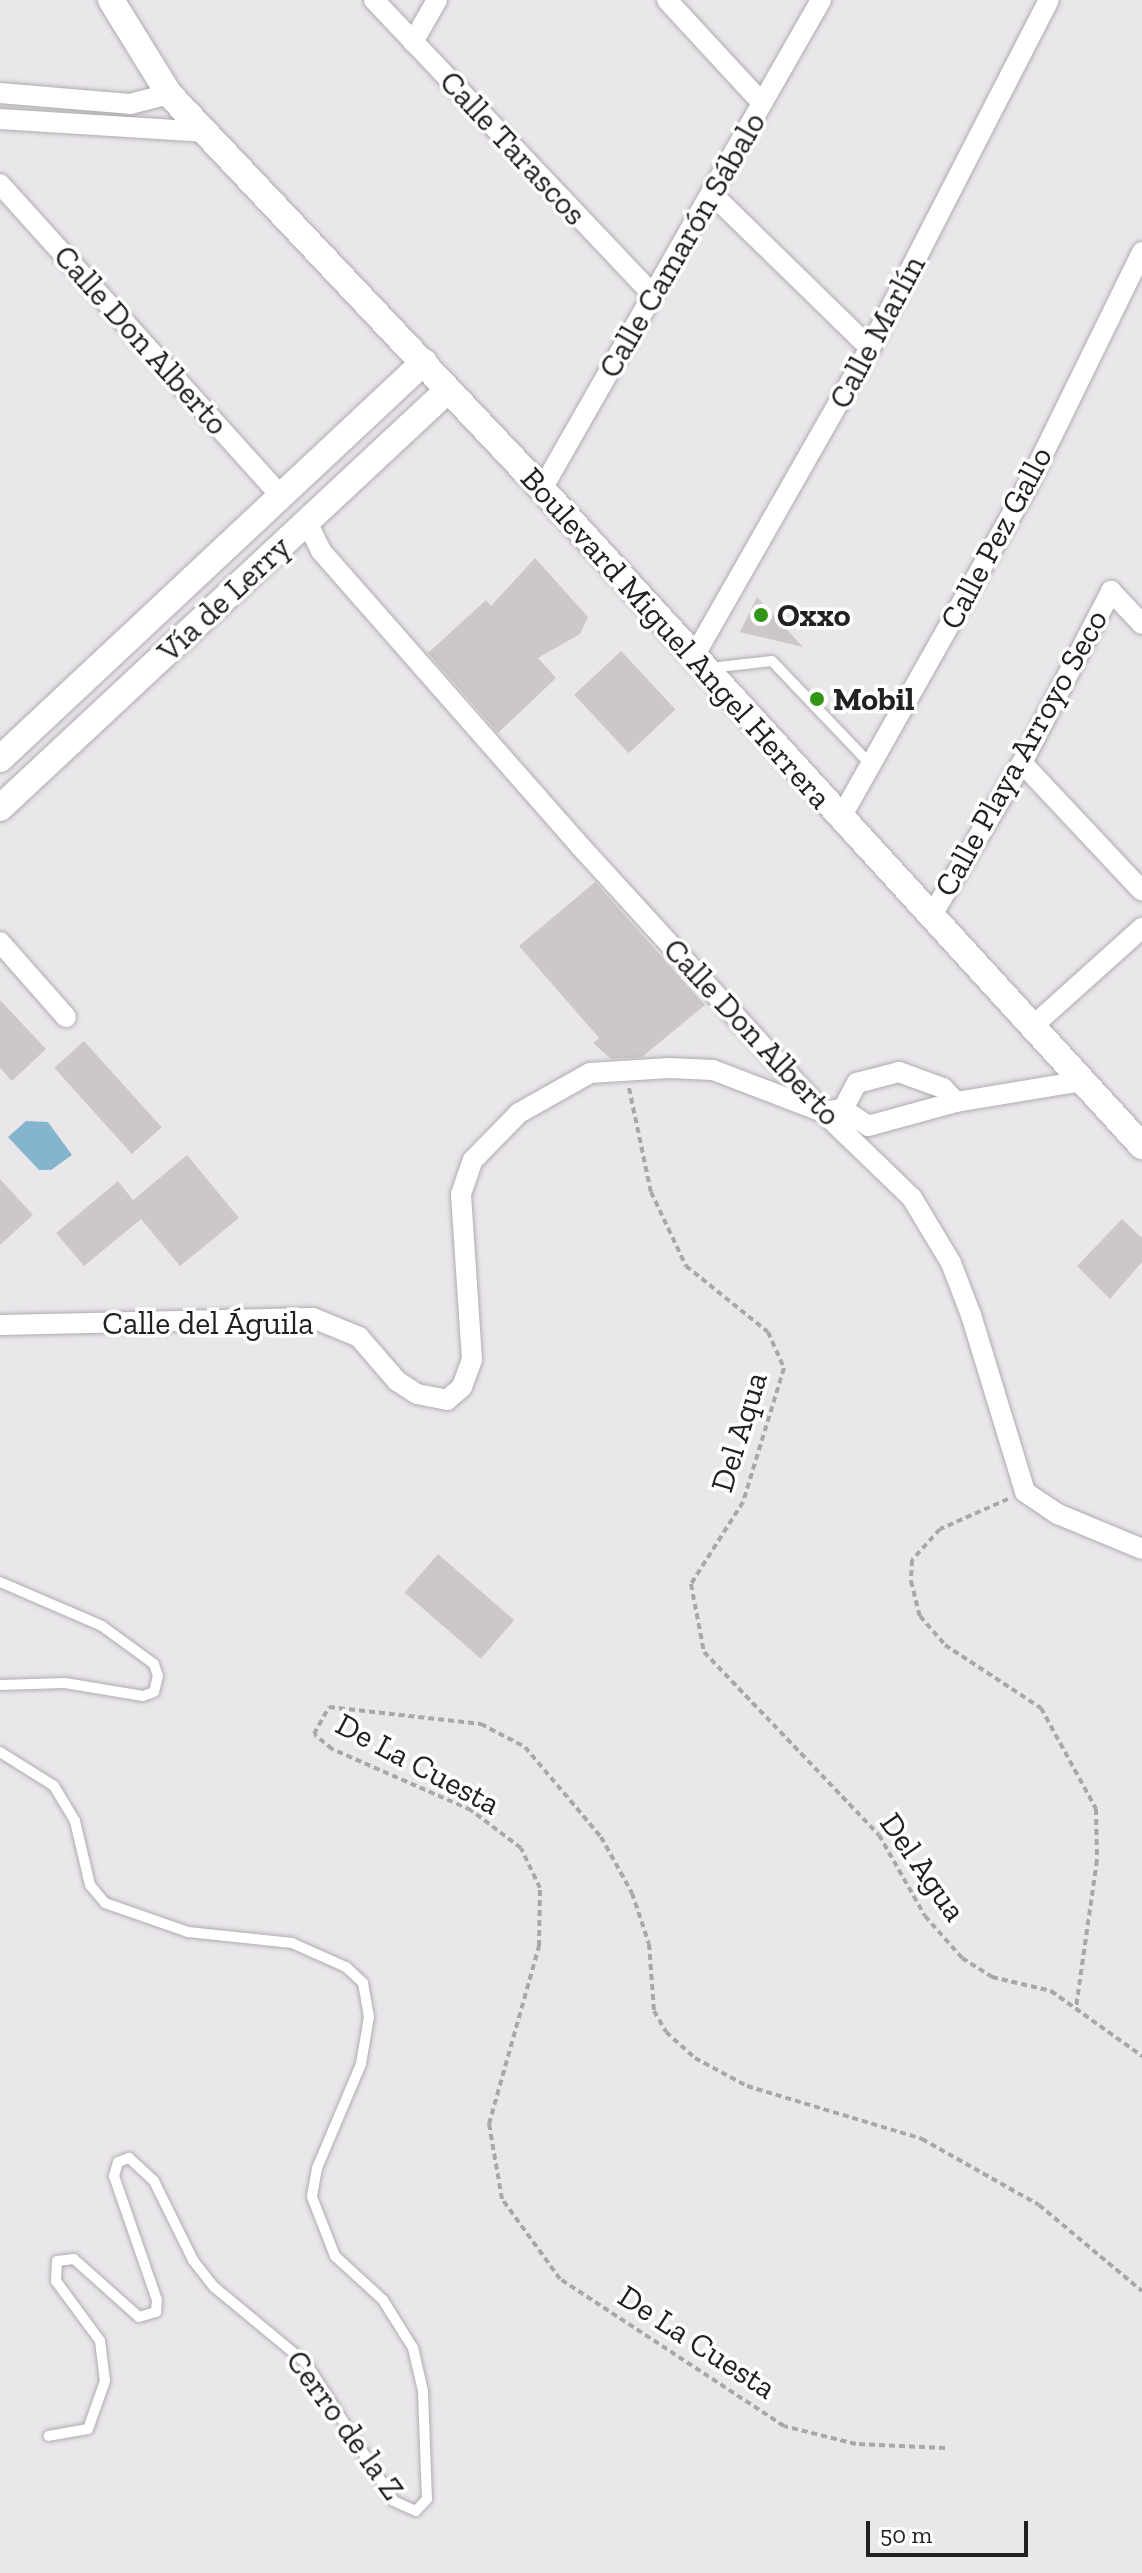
<!DOCTYPE html>
<meta charset="utf-8">
<style>
body{margin:0}
#map{position:relative;width:1142px;height:2573px;overflow:hidden;background:#eae7eb;font-family:"Zilla Slab",serif}
div>[style]{position:absolute}
[style*='--x']{left:calc(var(--x)*1px);top:calc(var(--y)*1px);width:calc(var(--w)*1px);rotate:calc(var(--a)*1deg)}
.water>*{inset:0;background:#85b4ce}
.building>*{inset:0;background:#cdc7c9;transform-origin:0 0}
.path>*{height:4px;margin-top:-2px;transform-origin:0;background:repeating-linear-gradient(90deg,#aaa7aa 0 6px,transparent 0 10px)}
.roads{filter:drop-shadow(0 0 2px #afabb0) drop-shadow(0 0 2px #afabb0)}
.service>*{height:10px;margin:-5px;padding:0 5px;transform-origin:5px;border-radius:5px;background:#fff}
.minor>*{height:20px;margin:-10px;padding:0 10px;transform-origin:10px;border-radius:10px;background:#fff}
.tertiary>*{height:26px;margin:-13px;padding:0 13px;transform-origin:13px;border-radius:13px;background:#fff}
.dots>*{width:22px;height:22px;translate:-50% -50%;box-sizing:border-box;border:4px solid #fff;border-radius:50%}
span{translate:-50% -50%;white-space:nowrap;text-align:center;line-height:1.15;-webkit-text-stroke:7px #fff;paint-order:stroke}
.street-label{font-size:32px;color:#222022}
.poi-label{font-size:32px;color:#222022;font-weight:700}
.left{translate:0 -50%;text-align:left}
.scale{position:absolute;left:866px;top:2521px;width:162px;height:36px;box-sizing:border-box;border:4px solid #222022;border-top:0;padding-left:10px;font-size:24px;line-height:28px;white-space:nowrap;color:#222022;-webkit-text-stroke:6px #fff;paint-order:stroke}
</style>
<div id="map">
<div class="water">
<i style="clip-path:polygon(26px 1121px,48px 1122px,72px 1155px,51px 1170px,39px 1170px,8px 1137px)"></i>
</div>
<div class="building">
<i style="clip-path:polygon(535px 558px,588px 617px,580px 634px,538px 658px,556px 678px,498px 733px,428px 653px,486px 600px,491px 606px)"></i>
<i style="clip-path:polygon(757px 597px,803px 647px,740px 632px)"></i>
<i style="left:621px;top:651px;width:80px;height:64px;rotate:47deg"></i>
<i style="clip-path:polygon(595px 882px,705px 1005px,642px 1057px,611px 1059px,593px 1043px,599px 1038px,519px 946px)"></i>
<i style="clip-path:polygon(0 1000px,46px 1049px,12px 1081px,0 1068px)"></i>
<i style="left:84px;top:1041px;width:116px;height:40px;rotate:48deg"></i>
<i style="clip-path:polygon(187px 1155px,239px 1218px,180px 1266px,141px 1219px,84px 1266px,56px 1233px,118px 1181px,133px 1200px)"></i>
<i style="clip-path:polygon(0 1179px,33px 1215px,0 1245px)"></i>
<i style="clip-path:polygon(1122px 1219px,1142px 1238px,1142px 1262px,1110px 1299px,1077px 1266px)"></i>
<i style="left:438px;top:1554px;width:101px;height:51px;rotate:41deg"></i>
</div>
<div class="path">
<i style="--x:629;--y:1088;--w:106;--a:78.1"></i>
<i style="--x:651;--y:1192;--w:82;--a:64.7"></i>
<i style="--x:686;--y:1266;--w:105;--a:38.8"></i>
<i style="--x:768;--y:1332;--w:39;--a:66"></i>
<i style="--x:784;--y:1368;--w:140;--a:107"></i>
<i style="--x:743;--y:1502;--w:97;--a:122.4"></i>
<i style="--x:691;--y:1584;--w:69;--a:79.2"></i>
<i style="--x:704;--y:1652;--w:253;--a:46.3"></i>
<i style="--x:879;--y:1835;--w:93;--a:60.4"></i>
<i style="--x:925;--y:1916;--w:56;--a:48.6"></i>
<i style="--x:962;--y:1958;--w:36;--a:32"></i>
<i style="--x:992;--y:1977;--w:61;--a:13.3"></i>
<i style="--x:1051;--y:1991;--w:112;--a:35.5"></i>
<i style="--x:1008;--y:1499;--w:74;--a:156.2"></i>
<i style="--x:940;--y:1529;--w:42;--a:132.1"></i>
<i style="--x:912;--y:1560;--w:21;--a:93"></i>
<i style="--x:911;--y:1581;--w:36;--a:76"></i>
<i style="--x:920;--y:1616;--w:38;--a:49"></i>
<i style="--x:945;--y:1645;--w:115;--a:33.3"></i>
<i style="--x:1041;--y:1708;--w:115;--a:61.4"></i>
<i style="--x:1096;--y:1809;--w:51;--a:88.9"></i>
<i style="--x:1097;--y:1860;--w:148;--a:98.1"></i>
<i style="--x:945;--y:2448;--w:89;--a:-177.4"></i>
<i style="--x:856;--y:2444;--w:74;--a:-166"></i>
<i style="--x:784;--y:2426;--w:268;--a:-146.7"></i>
<i style="--x:560;--y:2279;--w:99;--a:-125.9"></i>
<i style="--x:502;--y:2199;--w:76;--a:-99.8"></i>
<i style="--x:489;--y:2124;--w:185;--a:-74.3"></i>
<i style="--x:539;--y:1946;--w:58;--a:-89"></i>
<i style="--x:540;--y:1888;--w:44;--a:-115.4"></i>
<i style="--x:521;--y:1848;--w:63;--a:-142.8"></i>
<i style="--x:471;--y:1810;--w:152;--a:-156.3"></i>
<i style="--x:332;--y:1749;--w:23;--a:-140"></i>
<i style="--x:314;--y:1734;--w:31;--a:-61"></i>
<i style="--x:329;--y:1707;--w:153;--a:6.4"></i>
<i style="--x:481;--y:1724;--w:50;--a:27.6"></i>
<i style="--x:525;--y:1747;--w:118;--a:49.8"></i>
<i style="--x:601;--y:1837;--w:64;--a:61"></i>
<i style="--x:632;--y:1893;--w:54;--a:71.6"></i>
<i style="--x:649;--y:1944;--w:67;--a:85.7"></i>
<i style="--x:654;--y:2011;--w:24;--a:60"></i>
<i style="--x:666;--y:2032;--w:39;--a:42"></i>
<i style="--x:695;--y:2058;--w:59;--a:28.3"></i>
<i style="--x:747;--y:2086;--w:183;--a:16.8"></i>
<i style="--x:922;--y:2139;--w:134;--a:29.4"></i>
<i style="--x:1039;--y:2205;--w:134;--a:39.9"></i>
</div>
<div class="roads">
<div class="service">
<i style="--x:710;--y:668;--w:62;--a:-6.4"></i>
<i style="--x:772;--y:661;--w:144;--a:46.4"></i>
<i style="--x:0;--y:1582;--w:111;--a:23.3"></i>
<i style="--x:102;--y:1626;--w:64;--a:36.2"></i>
<i style="--x:154;--y:1664;--w:13;--a:72"></i>
<i style="--x:158;--y:1676;--w:16;--a:104"></i>
<i style="--x:154;--y:1692;--w:12;--a:160"></i>
<i style="--x:143;--y:1696;--w:79;--a:-170.5"></i>
<i style="--x:65;--y:1683;--w:65;--a:178.2"></i>
<i style="--x:0;--y:1752;--w:64;--a:32.2"></i>
<i style="--x:54;--y:1786;--w:41;--a:59"></i>
<i style="--x:75;--y:1821;--w:66;--a:76.8"></i>
<i style="--x:90;--y:1885;--w:23;--a:50"></i>
<i style="--x:105;--y:1903;--w:88;--a:19.3"></i>
<i style="--x:188;--y:1932;--w:105;--a:6"></i>
<i style="--x:292;--y:1943;--w:59;--a:24"></i>
<i style="--x:346;--y:1967;--w:23;--a:43"></i>
<i style="--x:363;--y:1983;--w:35;--a:80"></i>
<i style="--x:369;--y:2017;--w:48;--a:99.7"></i>
<i style="--x:361;--y:2064;--w:113;--a:112.9"></i>
<i style="--x:317;--y:2168;--w:29;--a:100"></i>
<i style="--x:312;--y:2197;--w:63;--a:68.7"></i>
<i style="--x:335;--y:2256;--w:65;--a:42.5"></i>
<i style="--x:383;--y:2300;--w:57;--a:58"></i>
<i style="--x:413;--y:2348;--w:44;--a:76.9"></i>
<i style="--x:423;--y:2391;--w:108;--a:87.9"></i>
<i style="--x:427;--y:2499;--w:16;--a:133"></i>
<i style="--x:416;--y:2511;--w:24;--a:-156"></i>
<i style="--x:394;--y:2501;--w:164;--a:-122.5"></i>
<i style="--x:306;--y:2363;--w:119;--a:-140.4"></i>
<i style="--x:214;--y:2287;--w:34;--a:-128"></i>
<i style="--x:193;--y:2260;--w:88;--a:-116.3"></i>
<i style="--x:154;--y:2181;--w:34;--a:-137"></i>
<i style="--x:129;--y:2158;--w:12;--a:160"></i>
<i style="--x:118;--y:2162;--w:15;--a:106"></i>
<i style="--x:114;--y:2176;--w:131;--a:70.9"></i>
<i style="--x:157;--y:2300;--w:12;--a:95"></i>
<i style="--x:156;--y:2312;--w:18;--a:164"></i>
<i style="--x:139;--y:2317;--w:87;--a:-138.3"></i>
<i style="--x:74;--y:2259;--w:17;--a:173"></i>
<i style="--x:57;--y:2261;--w:20;--a:93"></i>
<i style="--x:56;--y:2281;--w:74;--a:53.7"></i>
<i style="--x:100;--y:2341;--w:40;--a:82.9"></i>
<i style="--x:105;--y:2381;--w:51;--a:109.5"></i>
<i style="--x:88;--y:2429;--w:40;--a:170"></i>
</div>
<div class="minor">
<i style="--x:374;--y:0;--w:406;--a:46.6"></i>
<i style="--x:667;--y:0;--w:140;--a:47.3"></i>
<i style="--x:413;--y:42;--w:48;--a:-60.3"></i>
<i style="--x:0;--y:93;--w:130;--a:4.8"></i>
<i style="--x:130;--y:104;--w:40;--a:-14.4"></i>
<i style="--x:0;--y:119;--w:207;--a:3.6"></i>
<i style="--x:0;--y:184;--w:420;--a:48"></i>
<i style="--x:711;--y:193;--w:222;--a:44.3"></i>
<i style="--x:542;--y:489;--w:563;--a:-60.29"></i>
<i style="--x:307;--y:522;--w:32;--a:64"></i>
<i style="--x:321;--y:551;--w:393;--a:48.7"></i>
<i style="--x:580;--y:846;--w:360;--a:47.6"></i>
<i style="--x:823;--y:1112;--w:124;--a:44"></i>
<i style="--x:912;--y:1198;--w:76;--a:59"></i>
<i style="--x:951;--y:1263;--w:56;--a:69"></i>
<i style="--x:971;--y:1315;--w:185;--a:73"></i>
<i style="--x:1025;--y:1492;--w:40;--a:34"></i>
<i style="--x:1058;--y:1514;--w:91;--a:22.6"></i>
<i style="--x:693;--y:658;--w:357;--a:-60.3"></i>
<i style="--x:870;--y:348;--w:391;--a:-62.8"></i>
<i style="--x:1022;--y:763;--w:175;--a:46.8"></i>
<i style="--x:840;--y:819;--w:379;--a:-60.6"></i>
<i style="--x:1026;--y:489;--w:264;--a:-63.9"></i>
<i style="--x:932;--y:915;--w:177;--a:-59.4"></i>
<i style="--x:1022;--y:763;--w:194;--a:-62.6"></i>
<i style="--x:1111;--y:591;--w:45;--a:46.8"></i>
<i style="--x:0;--y:942;--w:100;--a:48.7"></i>
<i style="--x:1033;--y:1026;--w:147;--a:-42"></i>
<i style="--x:843;--y:1109;--w:30;--a:34"></i>
<i style="--x:868;--y:1126;--w:91;--a:-15.3"></i>
<i style="--x:956;--y:1102;--w:129;--a:-9.4"></i>
<i style="--x:843;--y:1109;--w:30;--a:-62"></i>
<i style="--x:857;--y:1083;--w:43;--a:-14.7"></i>
<i style="--x:899;--y:1072;--w:47;--a:20"></i>
<i style="--x:943;--y:1088;--w:19;--a:47"></i>
<i style="--x:0;--y:1325;--w:313;--a:-1.3"></i>
<i style="--x:313;--y:1318;--w:50;--a:22.4"></i>
<i style="--x:359;--y:1337;--w:58;--a:49.2"></i>
<i style="--x:397;--y:1381;--w:24;--a:33"></i>
<i style="--x:417;--y:1394;--w:31;--a:11"></i>
<i style="--x:447;--y:1400;--w:20;--a:-41"></i>
<i style="--x:462;--y:1387;--w:29;--a:-70"></i>
<i style="--x:472;--y:1360;--w:166;--a:-93.8"></i>
<i style="--x:461;--y:1194;--w:36;--a:-71"></i>
<i style="--x:473;--y:1160;--w:66;--a:-45.6"></i>
<i style="--x:519;--y:1113;--w:81;--a:-29.4"></i>
<i style="--x:590;--y:1073;--w:79;--a:-3.6"></i>
<i style="--x:669;--y:1068;--w:44;--a:2.6"></i>
<i style="--x:713;--y:1070;--w:118;--a:20.9"></i>
<i style="--x:823;--y:1112;--w:20;--a:-9"></i>
</div>
<div class="tertiary">
<i style="--x:111;--y:0;--w:110;--a:58.3"></i>
<i style="--x:169;--y:94;--w:543;--a:46.64"></i>
<i style="--x:542;--y:489;--w:890;--a:47.6"></i>
<i style="--x:0;--y:759;--w:581;--a:-43.12"></i>
<i style="--x:0;--y:808;--w:613;--a:-43.02"></i>
</div>
</div>
<div class="dots">
<i style="left:761px;top:615px;background:#329518"></i>
<i style="left:817px;top:699px;background:#329518"></i>
</div>
<div class="street-label">
<span style="left:513px;top:148px;rotate:47deg">Calle Tarascos</span>
<span style="left:682px;top:245px;rotate:-60deg">Calle Camarón Sábalo</span>
<span style="left:877px;top:332px;rotate:-62deg">Calle Marlín</span>
<span style="left:141px;top:340px;rotate:48deg">Calle Don Alberto</span>
<span style="left:996px;top:538px;rotate:-62deg">Calle Pez Gallo</span>
<span style="left:224px;top:599px;rotate:-43deg">Vía de Lerry</span>
<span style="left:676px;top:638px;rotate:48deg">Boulevard Miguel Angel Herrera</span>
<span style="left:1021px;top:753px;rotate:-61deg">Calle Playa Arroyo Seco</span>
<span style="left:752px;top:1032px;rotate:47deg">Calle Don Alberto</span>
<span style="left:208px;top:1323px">Calle del Águila</span>
<span style="left:739px;top:1432px;rotate:-73deg">Del Aqua</span>
<span style="left:418px;top:1764px;rotate:28deg">De La Cuesta</span>
<span style="left:923px;top:1867px;rotate:55deg">Del Agua</span>
<span style="left:697px;top:2342px;rotate:33deg">De La Cuesta</span>
<span style="left:345px;top:2425px;rotate:54deg">Cerro de la Z</span>
</div>
<div class="poi-label">
<span class="left" style="left:777px;top:615px">Oxxo</span>
<span class="left" style="left:833px;top:699px">Mobil</span>
</div>
<div class="scale">50 m</div>
</div>
